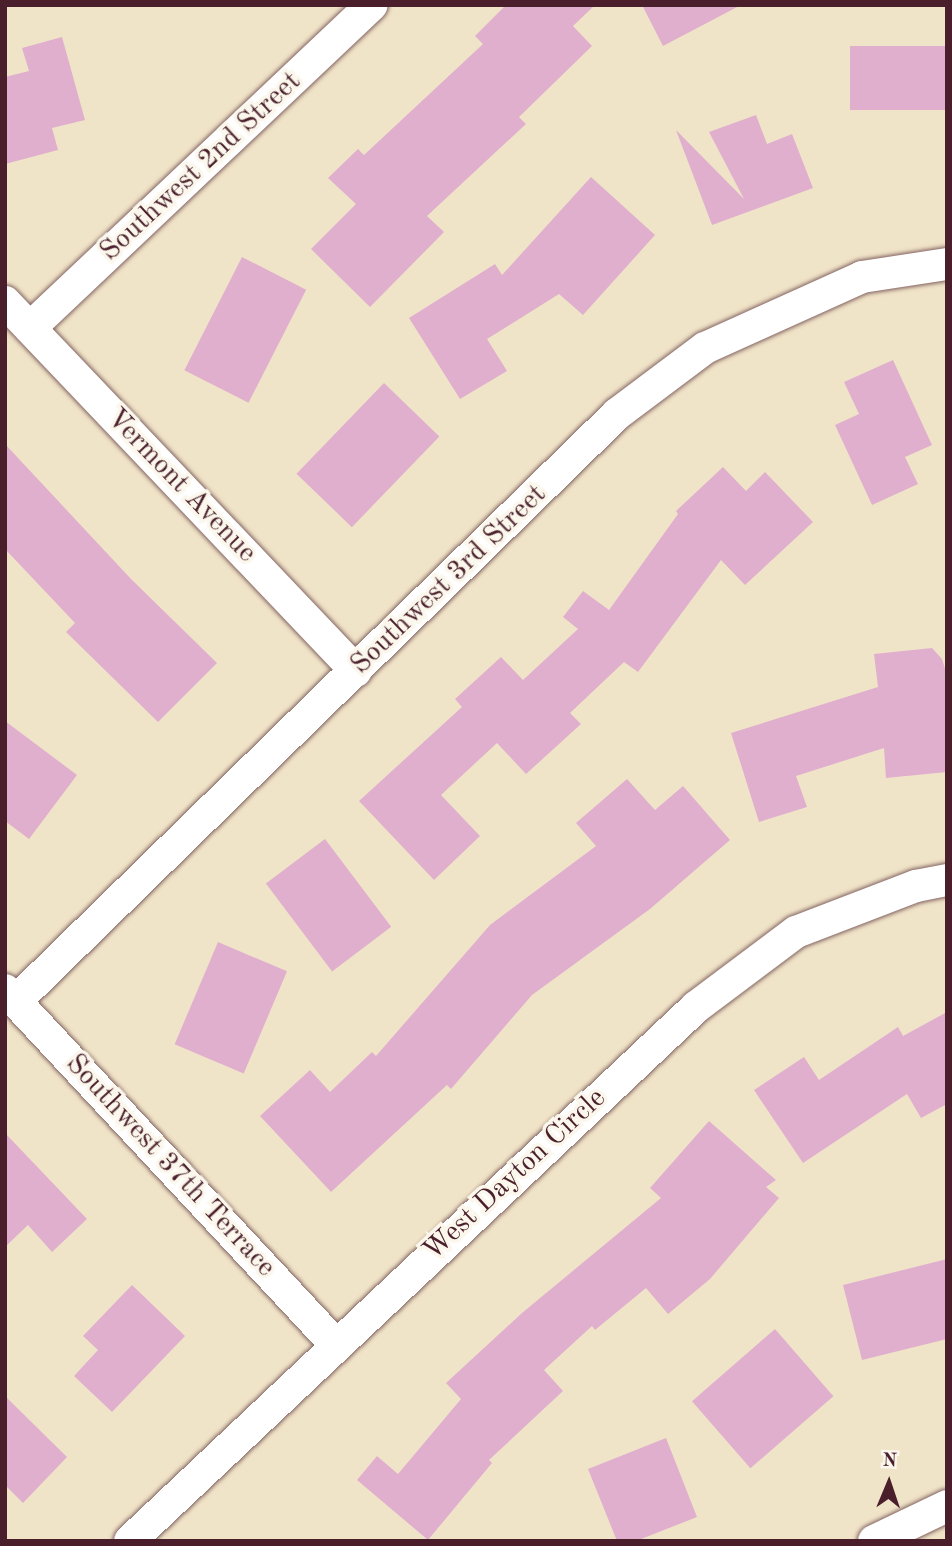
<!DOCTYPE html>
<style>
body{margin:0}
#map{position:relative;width:952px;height:1546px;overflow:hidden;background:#f0e4c8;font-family:"Old Standard TT",serif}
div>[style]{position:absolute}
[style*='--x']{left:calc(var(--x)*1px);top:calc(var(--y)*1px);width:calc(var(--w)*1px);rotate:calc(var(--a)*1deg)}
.building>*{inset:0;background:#e0afce;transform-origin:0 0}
.roads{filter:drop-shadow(0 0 2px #846462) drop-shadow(0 0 2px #846462)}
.minor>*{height:32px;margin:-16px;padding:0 16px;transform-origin:16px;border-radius:16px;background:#fff}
span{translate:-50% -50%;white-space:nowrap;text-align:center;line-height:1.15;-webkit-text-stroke:7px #fbf7ec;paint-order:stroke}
.street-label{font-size:28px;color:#4a1f2b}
.frame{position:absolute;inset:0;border:7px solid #4a1f2b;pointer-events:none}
.north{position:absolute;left:854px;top:1448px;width:70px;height:70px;-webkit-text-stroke:5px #fbf7ec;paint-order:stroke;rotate:2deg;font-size:19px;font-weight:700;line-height:28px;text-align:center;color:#4a1f2b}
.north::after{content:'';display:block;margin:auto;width:24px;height:32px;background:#4a1f2b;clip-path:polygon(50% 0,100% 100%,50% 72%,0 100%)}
</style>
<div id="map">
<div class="building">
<i style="clip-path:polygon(506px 5px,595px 5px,573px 26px,592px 46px,519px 117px,526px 124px,427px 216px,444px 232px,370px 307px,311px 249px,356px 204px,328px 178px,358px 149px,364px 155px,483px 44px,475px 36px)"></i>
<i style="clip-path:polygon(642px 5px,741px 5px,663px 46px)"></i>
<i style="clip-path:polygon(62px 37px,85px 120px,52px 128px,58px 150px,5px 164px,5px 77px,29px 71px,22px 48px)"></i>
<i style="left:947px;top:46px;width:64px;height:97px;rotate:90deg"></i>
<i style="clip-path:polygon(756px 115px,767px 144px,792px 134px,813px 188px,712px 225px,676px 130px,744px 199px,709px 132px)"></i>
<i style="clip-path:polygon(591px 177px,655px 235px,583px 315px,559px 294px,487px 339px,507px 371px,460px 399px,409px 318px,495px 264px,502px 275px)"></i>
<i style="left:242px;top:257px;width:72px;height:127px;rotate:27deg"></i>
<i style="clip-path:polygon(893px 360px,932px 445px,905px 457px,918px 484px,872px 505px,835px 425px,859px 414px,844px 382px)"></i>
<i style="left:384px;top:383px;width:77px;height:126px;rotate:44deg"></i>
<i style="clip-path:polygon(5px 444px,131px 579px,217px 663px,158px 722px,66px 632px,75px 623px,5px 549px)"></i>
<i style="clip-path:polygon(723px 467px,746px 491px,765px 472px,813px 522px,745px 585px,721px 560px,638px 672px,624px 662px,570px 713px,581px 724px,526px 774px,497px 743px,441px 795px,480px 836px,434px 880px,359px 801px,462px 707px,455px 699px,501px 657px,523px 680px,578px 629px,563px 617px,583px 591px,609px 610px,678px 514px,676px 511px)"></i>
<i style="clip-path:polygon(932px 648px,942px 659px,947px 675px,947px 772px,886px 778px,884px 748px,796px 776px,807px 807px,759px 822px,731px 733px,878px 687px,874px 654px)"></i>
<i style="clip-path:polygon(5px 721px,77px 775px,29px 839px,5px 821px)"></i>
<i style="clip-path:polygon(627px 779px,655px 810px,683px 786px,730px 840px,650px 909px,532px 995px,451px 1089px,447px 1085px,331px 1192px,260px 1116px,310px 1070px,330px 1092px,372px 1052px,376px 1056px,490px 925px,596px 846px,576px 823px)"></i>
<i style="left:325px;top:839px;width:110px;height:74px;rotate:53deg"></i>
<i style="left:218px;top:942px;width:75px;height:111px;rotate:23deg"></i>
<i style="clip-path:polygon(947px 1012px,947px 1104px,921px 1118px,907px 1094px,803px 1163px,754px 1090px,804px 1057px,819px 1080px,898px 1027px,903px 1036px)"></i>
<i style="clip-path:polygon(709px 1121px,776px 1180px,766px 1187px,779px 1198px,710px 1279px,668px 1314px,646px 1288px,595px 1330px,592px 1326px,544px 1370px,563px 1391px,489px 1460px,492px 1463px,428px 1540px,357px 1480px,377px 1456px,398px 1474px,461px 1399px,446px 1383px,522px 1313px,661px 1198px,650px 1188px)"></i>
<i style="clip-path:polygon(5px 1133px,87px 1219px,52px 1252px,28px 1225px,5px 1247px)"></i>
<i style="clip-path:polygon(947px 1259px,947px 1339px,862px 1360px,843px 1285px)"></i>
<i style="clip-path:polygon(132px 1285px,185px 1336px,112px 1412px,74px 1376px,98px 1350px,83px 1336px)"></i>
<i style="left:775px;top:1329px;width:89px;height:110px;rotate:49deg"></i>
<i style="clip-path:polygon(5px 1396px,67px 1457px,23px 1503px,5px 1485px)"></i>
<i style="clip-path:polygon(666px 1438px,697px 1517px,636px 1541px,617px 1541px,588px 1469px)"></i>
</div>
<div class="roads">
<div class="minor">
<i style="--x:5;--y:302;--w:509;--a:46.43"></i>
<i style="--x:30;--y:328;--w:470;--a:-43.4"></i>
<i style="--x:5;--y:990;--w:483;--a:47"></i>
<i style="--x:16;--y:1001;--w:840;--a:-44.32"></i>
<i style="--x:617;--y:414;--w:110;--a:-36.9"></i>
<i style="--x:705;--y:348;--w:172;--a:-24.3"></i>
<i style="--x:862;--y:277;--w:86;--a:-8.7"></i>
<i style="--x:130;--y:1541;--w:778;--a:-43.33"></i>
<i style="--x:696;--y:1007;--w:125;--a:-36.9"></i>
<i style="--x:796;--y:932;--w:129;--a:-21"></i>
<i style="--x:916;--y:886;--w:32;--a:-11"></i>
<i style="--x:874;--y:1541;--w:81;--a:-25.6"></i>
</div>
</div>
<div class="street-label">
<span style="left:201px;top:167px;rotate:-43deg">Southwest 2nd Street</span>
<span style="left:181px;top:486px;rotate:46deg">Vermont Avenue</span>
<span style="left:449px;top:580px;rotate:-44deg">Southwest 3rd Street</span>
<span style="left:170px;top:1166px;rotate:47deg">Southwest 37th Terrace</span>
<span style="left:515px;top:1175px;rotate:-43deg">West Dayton Circle</span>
</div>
<div class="frame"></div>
<div class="north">N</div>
</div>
